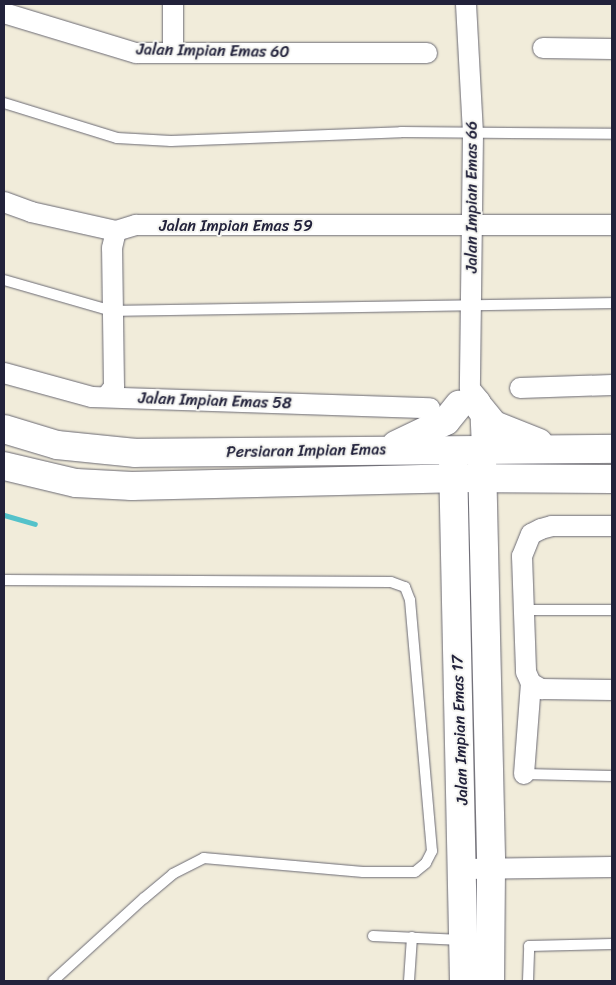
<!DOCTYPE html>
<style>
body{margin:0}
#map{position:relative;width:616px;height:985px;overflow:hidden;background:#f1ecda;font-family:Sriracha,sans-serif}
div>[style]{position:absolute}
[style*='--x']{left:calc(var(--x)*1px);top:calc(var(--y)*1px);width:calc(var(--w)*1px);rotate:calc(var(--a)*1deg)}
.stream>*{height:5px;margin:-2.5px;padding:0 2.5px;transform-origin:2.5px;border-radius:2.5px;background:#54c2ca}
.roads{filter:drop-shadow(0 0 1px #6a6973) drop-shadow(0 0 1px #6a6973)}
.lane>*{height:10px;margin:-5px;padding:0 5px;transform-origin:5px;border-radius:5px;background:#fff}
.street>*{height:20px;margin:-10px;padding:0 10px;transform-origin:10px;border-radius:10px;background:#fff}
.secondary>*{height:28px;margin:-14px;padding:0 14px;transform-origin:14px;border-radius:14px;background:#fff}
span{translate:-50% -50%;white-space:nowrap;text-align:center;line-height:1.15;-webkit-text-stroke:4px #f6f6f2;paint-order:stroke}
.street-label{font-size:16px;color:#22223b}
.frame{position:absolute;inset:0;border:5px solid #22223b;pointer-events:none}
</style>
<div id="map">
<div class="stream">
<i style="--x:4;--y:515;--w:32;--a:16"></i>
</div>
<div class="roads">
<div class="lane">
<i style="--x:4;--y:103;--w:118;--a:17.2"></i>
<i style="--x:117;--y:138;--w:54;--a:3.2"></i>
<i style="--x:171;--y:141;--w:230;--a:-2.2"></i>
<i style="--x:401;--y:132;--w:211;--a:0.5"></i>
<i style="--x:4;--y:280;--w:112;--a:16"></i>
<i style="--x:112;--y:311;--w:500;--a:-0.92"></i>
<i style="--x:4;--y:580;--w:387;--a:0.3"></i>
<i style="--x:391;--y:582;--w:15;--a:20"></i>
<i style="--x:405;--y:587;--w:14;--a:69"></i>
<i style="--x:410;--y:600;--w:252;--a:85"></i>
<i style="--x:432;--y:851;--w:13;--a:117"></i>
<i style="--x:426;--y:863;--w:14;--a:141"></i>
<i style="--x:415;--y:872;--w:52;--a:180"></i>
<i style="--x:363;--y:872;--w:160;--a:-175"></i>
<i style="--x:204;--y:858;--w:35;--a:153"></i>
<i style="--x:173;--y:874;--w:38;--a:140"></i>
<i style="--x:144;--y:898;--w:123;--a:137.6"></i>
<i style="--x:525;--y:610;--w:87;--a:0"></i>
<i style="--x:524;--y:774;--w:88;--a:1.3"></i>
<i style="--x:373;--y:936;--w:89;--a:2.6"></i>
<i style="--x:409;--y:981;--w:44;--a:-86.1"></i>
<i style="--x:528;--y:981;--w:35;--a:-88"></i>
<i style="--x:529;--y:946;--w:83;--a:-1.4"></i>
</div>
<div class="street">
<i style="--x:466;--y:4;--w:129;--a:86.9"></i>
<i style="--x:473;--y:133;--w:256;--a:90.7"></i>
<i style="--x:470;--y:389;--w:16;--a:50"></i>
<i style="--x:480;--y:401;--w:48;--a:87.6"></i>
<i style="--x:4;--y:13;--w:138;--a:16.9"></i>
<i style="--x:136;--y:53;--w:291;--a:0"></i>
<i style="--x:543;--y:48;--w:69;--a:0.8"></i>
<i style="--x:173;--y:51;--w:47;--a:-90"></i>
<i style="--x:4;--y:202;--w:29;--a:20"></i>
<i style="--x:31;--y:212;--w:87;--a:12.6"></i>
<i style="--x:116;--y:231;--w:21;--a:-17"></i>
<i style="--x:136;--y:225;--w:476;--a:0"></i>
<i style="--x:4;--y:373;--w:91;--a:15.3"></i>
<i style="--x:92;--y:397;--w:338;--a:1.9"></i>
<i style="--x:520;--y:388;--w:92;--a:-1.9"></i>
<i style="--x:106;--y:397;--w:13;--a:-51"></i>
<i style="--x:114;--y:387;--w:139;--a:-90.8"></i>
<i style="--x:112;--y:248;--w:17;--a:-77"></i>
<i style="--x:612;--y:526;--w:60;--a:180"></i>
<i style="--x:552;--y:526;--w:11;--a:165"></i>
<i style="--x:541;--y:529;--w:11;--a:153"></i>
<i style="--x:531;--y:534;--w:24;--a:112"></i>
<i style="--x:522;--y:556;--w:116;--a:88"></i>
<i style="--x:526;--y:672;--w:12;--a:66"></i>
<i style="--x:531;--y:683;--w:12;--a:31"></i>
<i style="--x:541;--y:689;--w:71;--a:0.8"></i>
<i style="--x:524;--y:774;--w:91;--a:-85.6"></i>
<i style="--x:464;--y:869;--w:148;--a:-0.8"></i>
</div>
<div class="secondary">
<i style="--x:480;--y:408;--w:22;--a:51"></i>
<i style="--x:494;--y:425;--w:48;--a:21.8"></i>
<i style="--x:4;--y:429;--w:55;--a:16.8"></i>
<i style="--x:57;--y:445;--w:79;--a:5.8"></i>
<i style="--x:136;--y:453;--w:476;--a:-0.5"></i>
<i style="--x:396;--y:445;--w:55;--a:-25.6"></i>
<i style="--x:446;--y:421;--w:21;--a:-51"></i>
<i style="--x:453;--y:460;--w:521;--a:88.79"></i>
<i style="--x:482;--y:460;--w:409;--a:88.7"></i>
<i style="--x:491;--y:869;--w:112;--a:90.5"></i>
<i style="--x:4;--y:466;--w:74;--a:13.3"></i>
<i style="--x:76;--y:483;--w:56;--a:3.1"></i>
<i style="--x:132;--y:486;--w:321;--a:-1.4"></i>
<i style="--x:453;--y:478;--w:159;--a:0.4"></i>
</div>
</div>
<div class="street-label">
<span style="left:213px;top:51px;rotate:1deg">Jalan Impian Emas 60</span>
<span style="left:472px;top:197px;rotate:-90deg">Jalan Impian Emas 66</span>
<span style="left:236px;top:226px">Jalan Impian Emas 59</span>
<span style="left:215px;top:401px;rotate:2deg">Jalan Impian Emas 58</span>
<span style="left:306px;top:451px;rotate:-1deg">Persiaran Impian Emas</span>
<span style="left:460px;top:730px;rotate:-92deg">Jalan Impian Emas 17</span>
</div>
<div class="frame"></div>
</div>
